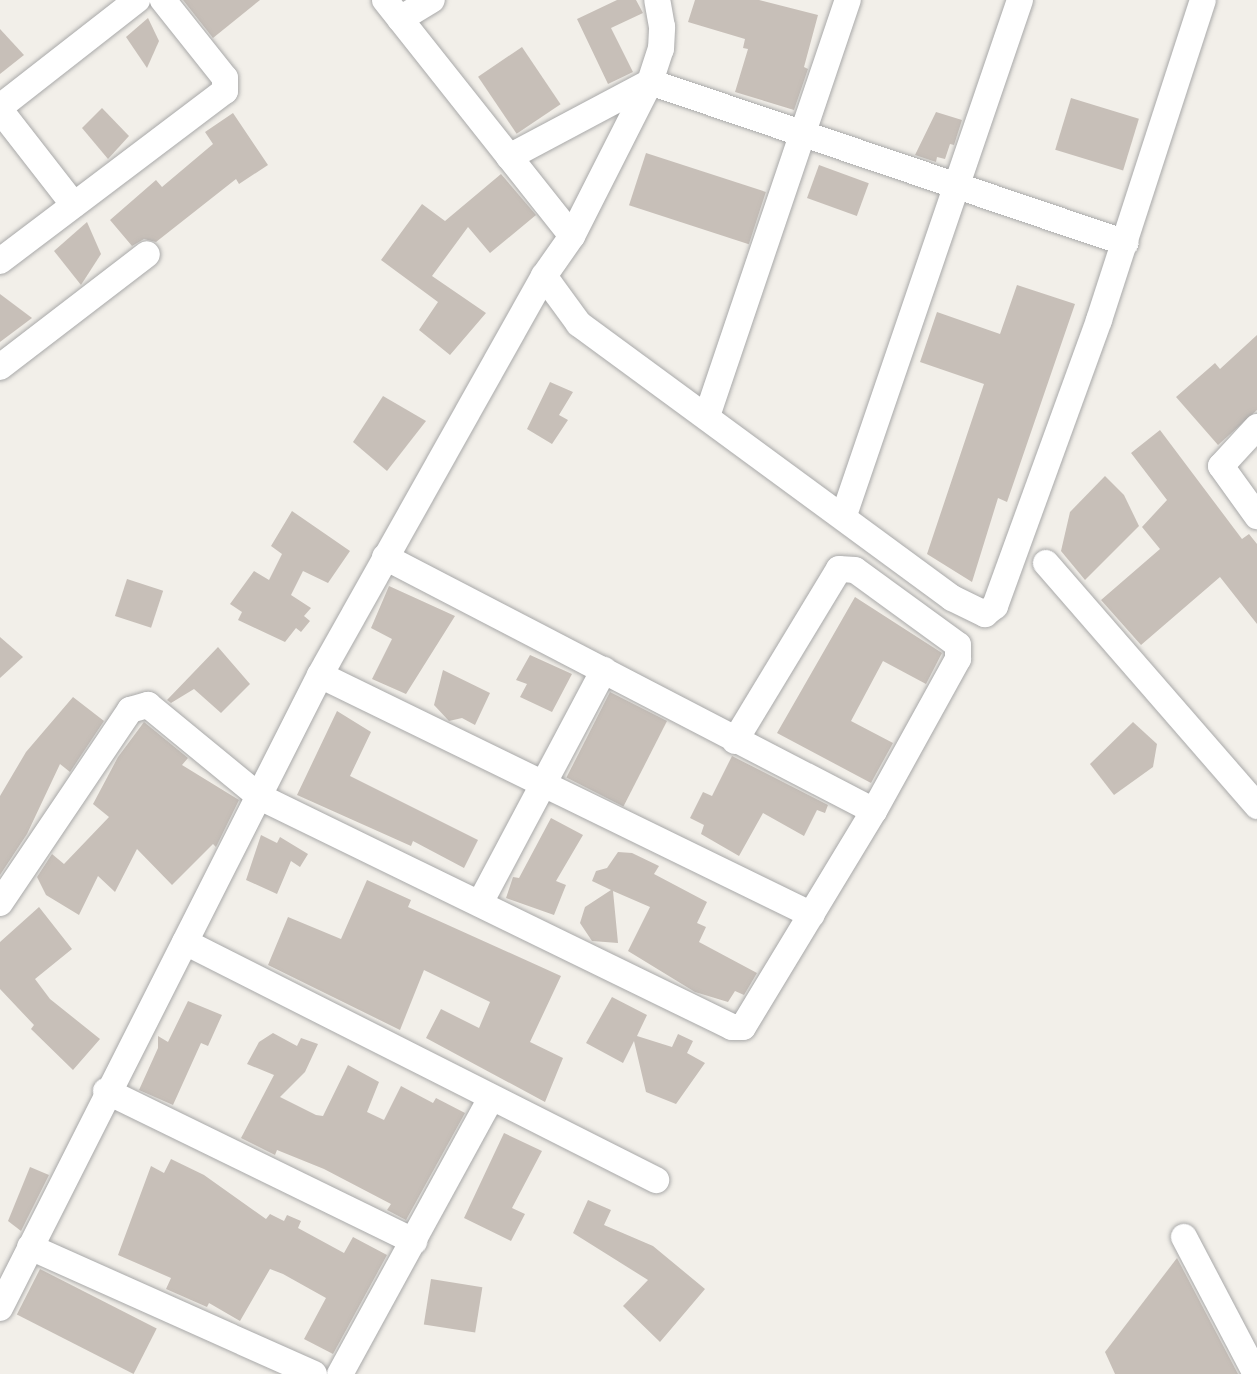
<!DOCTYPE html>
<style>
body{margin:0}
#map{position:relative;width:1257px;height:1374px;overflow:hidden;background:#f2efe9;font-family:Helvetica,sans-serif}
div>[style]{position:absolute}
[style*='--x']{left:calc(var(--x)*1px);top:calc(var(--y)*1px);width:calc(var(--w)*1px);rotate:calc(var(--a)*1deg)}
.building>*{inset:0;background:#c7bfb8;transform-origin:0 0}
.roads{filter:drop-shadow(0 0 2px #a9a9a9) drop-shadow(0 0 2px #a9a9a9)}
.minor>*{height:26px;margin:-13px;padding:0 13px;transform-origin:13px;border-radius:13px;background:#fff}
span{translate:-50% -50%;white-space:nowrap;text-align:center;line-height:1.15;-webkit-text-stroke:5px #fff;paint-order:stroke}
</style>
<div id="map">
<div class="building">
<i style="clip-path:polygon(183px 0,260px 0,213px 38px)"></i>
<i style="clip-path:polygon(617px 0,636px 0,643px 13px,611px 28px,633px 72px,608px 84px,577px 19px)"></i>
<i style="clip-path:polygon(695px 0,759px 0,818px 15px,804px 67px,808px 69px,794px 110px,735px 92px,748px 49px,743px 48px,745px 39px,688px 22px)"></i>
<i style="clip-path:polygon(148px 18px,159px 41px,147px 68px,126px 37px)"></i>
<i style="clip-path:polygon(0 29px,24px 55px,0 74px)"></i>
<i style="left:522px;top:47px;width:69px;height:53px;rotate:56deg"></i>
<i style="left:1071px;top:98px;width:71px;height:54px;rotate:17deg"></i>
<i style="clip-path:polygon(102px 108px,129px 136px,108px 159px,82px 128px)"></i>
<i style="clip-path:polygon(936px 112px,962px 120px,954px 145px,950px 144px,945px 159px,937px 157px,936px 162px,915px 155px)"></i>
<i style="clip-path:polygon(233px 113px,268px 165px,239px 184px,236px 179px,156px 242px,144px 239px,132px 246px,110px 220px,156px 180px,162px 187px,213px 144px,205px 132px)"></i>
<i style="left:646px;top:153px;width:126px;height:55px;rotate:18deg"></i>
<i style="left:819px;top:165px;width:53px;height:35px;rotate:20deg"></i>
<i style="clip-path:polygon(501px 174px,536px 215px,490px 253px,468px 227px,432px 276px,486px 313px,450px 355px,419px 330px,438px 302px,381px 260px,422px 204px,445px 221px)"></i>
<i style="clip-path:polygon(87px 222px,101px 254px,81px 285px,54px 251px)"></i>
<i style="clip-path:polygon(1017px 285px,1075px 304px,1007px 502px,998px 498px,972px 582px,927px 554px,984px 384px,920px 362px,937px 312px,1000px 334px)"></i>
<i style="clip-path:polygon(0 294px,32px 318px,0 342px)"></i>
<i style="clip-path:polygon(1257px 335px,1257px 410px,1218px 445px,1176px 397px,1215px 363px,1220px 369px)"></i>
<i style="clip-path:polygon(550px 382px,573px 392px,559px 415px,568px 420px,552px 444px,527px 429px)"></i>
<i style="clip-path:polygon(383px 396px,426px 421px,387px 471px,353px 442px)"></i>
<i style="clip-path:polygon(1160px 430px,1242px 539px,1249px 534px,1257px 544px,1257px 624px,1220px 577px,1141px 645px,1101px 600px,1160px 549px,1142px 527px,1167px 500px,1131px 453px)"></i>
<i style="clip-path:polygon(1105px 476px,1124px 495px,1139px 526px,1085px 580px,1061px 551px,1070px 512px)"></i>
<i style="clip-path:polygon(292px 511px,350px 551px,328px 583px,303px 571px,291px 595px,311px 608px,304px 616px,310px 621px,301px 632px,296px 628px,285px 642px,238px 620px,242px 612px,230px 604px,254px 571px,269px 580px,282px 554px,271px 546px)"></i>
<i style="left:127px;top:579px;width:38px;height:39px;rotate:18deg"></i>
<i style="clip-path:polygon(389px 586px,455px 616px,406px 694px,372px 679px,392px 639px,371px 628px)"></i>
<i style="clip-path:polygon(855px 597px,942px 653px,926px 684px,883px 661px,851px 721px,893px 743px,871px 783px,777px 733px)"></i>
<i style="clip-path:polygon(0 637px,23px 657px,0 678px)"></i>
<i style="clip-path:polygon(218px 647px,250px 684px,221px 713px,194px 689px,171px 703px,167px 700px)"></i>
<i style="clip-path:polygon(530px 655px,572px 674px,552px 712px,520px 697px,527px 684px,516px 680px)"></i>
<i style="clip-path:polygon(443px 670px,490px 693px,475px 725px,462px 718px,449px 721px,434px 705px)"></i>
<i style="left:610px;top:692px;width:64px;height:96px;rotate:27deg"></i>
<i style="clip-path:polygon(73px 697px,104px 721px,70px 772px,60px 764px,27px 834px,0 875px,0 796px,26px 752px)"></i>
<i style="clip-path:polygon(337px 711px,371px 732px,350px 776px,478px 840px,464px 868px,413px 841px,411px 846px,297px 795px)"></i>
<i style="clip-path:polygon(144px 722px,188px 758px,182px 765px,239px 800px,216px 847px,213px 844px,172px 885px,137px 849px,115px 892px,98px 876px,79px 915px,46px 895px,37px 877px,52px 854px,64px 864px,109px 817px,93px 804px,118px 757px)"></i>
<i style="clip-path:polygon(1133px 722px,1157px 744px,1153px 767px,1114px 795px,1090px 764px)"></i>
<i style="clip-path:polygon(732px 756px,828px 805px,825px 813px,817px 810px,804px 836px,763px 813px,739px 856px,701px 834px,704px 825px,690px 818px,703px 792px,712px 796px)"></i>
<i style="clip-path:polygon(551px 818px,583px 835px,556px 881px,566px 885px,554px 915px,506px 898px,513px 877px,519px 878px)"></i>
<i style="clip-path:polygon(261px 835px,277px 843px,280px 837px,308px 854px,300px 867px,291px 861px,277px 894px,246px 880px)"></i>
<i style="clip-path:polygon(618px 852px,632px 853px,659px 866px,654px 874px,707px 902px,697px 923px,706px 927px,699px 942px,757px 973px,744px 995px,735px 991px,728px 1002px,695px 992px,628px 951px,650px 907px,613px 891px,618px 943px,592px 941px,580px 923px,585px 907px,611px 890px,592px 881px,596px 871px,607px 868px)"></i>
<i style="clip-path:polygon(367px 880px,411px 900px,408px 907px,561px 976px,530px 1042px,563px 1058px,545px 1102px,426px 1038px,441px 1009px,479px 1028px,490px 1002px,424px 970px,400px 1030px,268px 965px,288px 917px,341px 939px)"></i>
<i style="clip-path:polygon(39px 907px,72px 949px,35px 979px,50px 999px,100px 1039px,73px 1070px,31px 1029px,34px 1025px,0 989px,0 942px)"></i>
<i style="clip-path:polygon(612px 997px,647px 1015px,637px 1036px,672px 1047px,678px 1034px,693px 1041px,687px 1053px,705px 1063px,676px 1104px,646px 1092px,634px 1041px,623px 1063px,586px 1043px)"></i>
<i style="clip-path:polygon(188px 1001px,222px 1015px,208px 1046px,201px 1043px,173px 1105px,139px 1090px,158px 1048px,158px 1036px,168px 1042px)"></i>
<i style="clip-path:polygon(273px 1033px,297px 1046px,301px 1038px,318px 1044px,305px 1072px,280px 1097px,316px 1115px,323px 1116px,348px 1065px,379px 1082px,367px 1112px,384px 1120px,401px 1086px,433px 1103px,436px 1098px,465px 1113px,406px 1220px,387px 1210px,391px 1204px,324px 1169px,277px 1150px,275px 1155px,241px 1138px,274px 1075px,247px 1064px,259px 1042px)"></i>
<i style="clip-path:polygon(504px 1133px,542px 1151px,512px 1208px,525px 1214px,511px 1241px,464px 1218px)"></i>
<i style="clip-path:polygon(171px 1159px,204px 1175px,266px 1219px,270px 1214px,284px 1221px,287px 1215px,301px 1221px,298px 1228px,344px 1253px,353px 1237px,387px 1255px,333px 1354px,304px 1339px,326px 1298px,283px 1274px,270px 1269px,240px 1321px,209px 1303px,207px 1307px,166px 1289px,171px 1278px,118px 1255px,151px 1166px,164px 1173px)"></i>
<i style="clip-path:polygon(30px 1167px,49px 1175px,21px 1231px,8px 1221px)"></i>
<i style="clip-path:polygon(588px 1200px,611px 1210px,604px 1225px,653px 1246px,705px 1289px,660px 1342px,623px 1306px,648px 1280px,573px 1233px)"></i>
<i style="clip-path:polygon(1177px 1258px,1238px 1374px,1115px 1374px,1105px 1352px)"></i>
<i style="left:40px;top:1269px;width:131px;height:51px;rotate:27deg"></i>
<i style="left:431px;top:1279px;width:52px;height:46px;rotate:9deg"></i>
</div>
<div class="roads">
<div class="minor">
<i style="--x:385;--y:0;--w:301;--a:51.6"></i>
<i style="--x:400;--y:19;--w:37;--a:-31"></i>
<i style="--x:0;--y:107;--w:174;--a:-38"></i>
<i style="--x:0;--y:110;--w:120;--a:52.1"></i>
<i style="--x:509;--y:157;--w:160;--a:-28"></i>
<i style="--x:650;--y:82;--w:502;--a:18.69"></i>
<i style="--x:0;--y:261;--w:282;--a:-37.1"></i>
<i style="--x:225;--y:91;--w:13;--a:-90"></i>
<i style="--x:225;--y:78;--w:100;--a:-128.5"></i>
<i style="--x:544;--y:276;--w:59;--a:53.9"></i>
<i style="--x:579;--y:324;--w:463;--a:36.3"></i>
<i style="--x:952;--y:598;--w:37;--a:26"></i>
<i style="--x:985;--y:614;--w:13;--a:-39"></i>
<i style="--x:995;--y:606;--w:304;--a:-70"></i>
<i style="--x:1099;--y:320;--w:336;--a:-72"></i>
<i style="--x:0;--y:367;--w:185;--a:-37.5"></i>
<i style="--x:707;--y:416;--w:439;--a:-71.3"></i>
<i style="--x:1257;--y:427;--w:53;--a:132.7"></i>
<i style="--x:1221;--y:466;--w:62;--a:54.2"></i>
<i style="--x:844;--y:515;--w:544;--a:-71.13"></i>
<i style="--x:385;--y:557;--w:551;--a:27.45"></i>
<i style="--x:1046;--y:563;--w:322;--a:49"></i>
<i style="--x:320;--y:675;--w:547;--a:26"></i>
<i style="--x:0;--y:903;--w:233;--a:-56"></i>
<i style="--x:130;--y:710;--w:19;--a:-16"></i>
<i style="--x:148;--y:705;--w:145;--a:39.4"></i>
<i style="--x:260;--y:797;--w:525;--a:25.98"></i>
<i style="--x:732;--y:1027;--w:11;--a:0"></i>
<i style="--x:743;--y:1027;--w:253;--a:-58.8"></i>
<i style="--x:874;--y:811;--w:174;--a:-61.1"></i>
<i style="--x:958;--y:659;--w:14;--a:-90"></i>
<i style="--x:958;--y:645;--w:127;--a:-143.9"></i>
<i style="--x:855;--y:570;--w:16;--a:-176"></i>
<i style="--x:839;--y:569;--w:201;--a:121.2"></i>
<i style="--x:480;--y:903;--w:264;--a:-62"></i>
<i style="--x:185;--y:942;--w:528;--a:26.81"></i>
<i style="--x:106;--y:1091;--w:343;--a:26"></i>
<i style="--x:1184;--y:1237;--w:155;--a:62.3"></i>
<i style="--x:30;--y:1247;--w:311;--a:24.1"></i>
<i style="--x:0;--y:1308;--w:709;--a:-63.18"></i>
<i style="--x:320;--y:675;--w:458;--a:-60.7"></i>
<i style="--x:544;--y:276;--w:49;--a:-55"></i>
<i style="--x:572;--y:236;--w:173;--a:-63.1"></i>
<i style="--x:650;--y:82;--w:35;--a:-72"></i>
<i style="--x:661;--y:49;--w:22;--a:-87"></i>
<i style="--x:662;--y:27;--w:27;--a:-100"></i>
<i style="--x:340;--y:1374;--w:315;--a:-61.3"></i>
</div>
</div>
</div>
